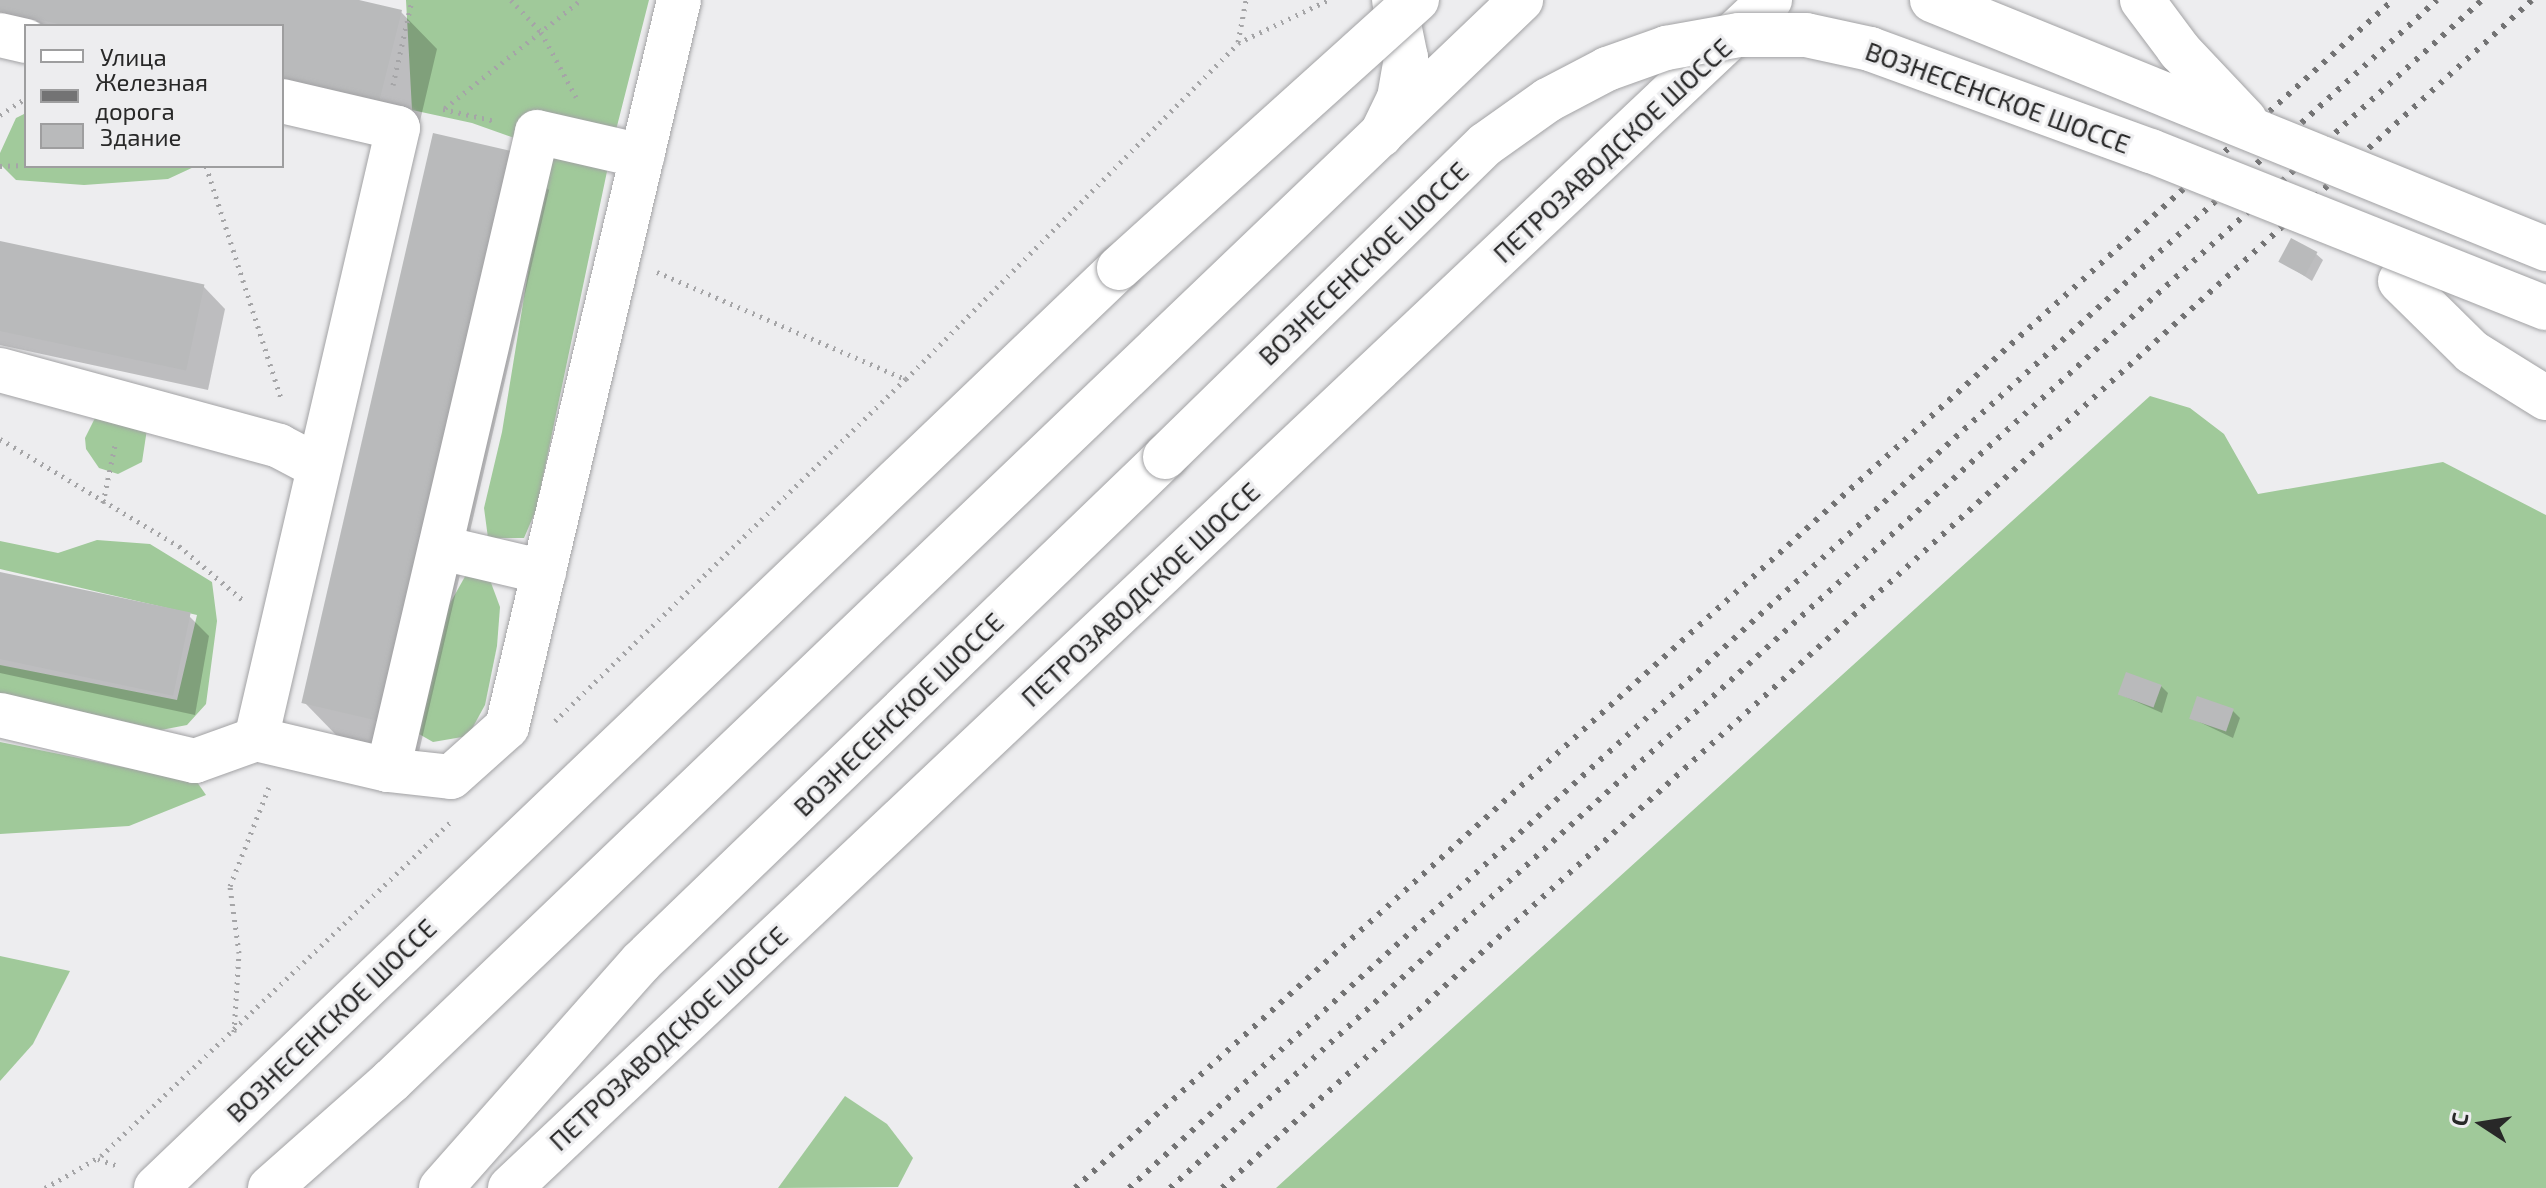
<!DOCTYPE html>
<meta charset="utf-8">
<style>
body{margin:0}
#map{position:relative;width:2546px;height:1188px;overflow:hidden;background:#ededef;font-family:"Exo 2",sans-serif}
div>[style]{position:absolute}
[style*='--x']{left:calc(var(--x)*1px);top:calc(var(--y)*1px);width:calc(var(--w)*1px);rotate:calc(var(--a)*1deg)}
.green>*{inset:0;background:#a1ca9b}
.forest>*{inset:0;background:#a0c99a}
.shadow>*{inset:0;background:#0003}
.building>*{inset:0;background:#b9babb;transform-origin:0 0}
.path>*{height:5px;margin-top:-2.5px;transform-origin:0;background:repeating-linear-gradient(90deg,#a5a5a7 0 2px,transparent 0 8px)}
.roads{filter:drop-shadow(0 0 2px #a2a2a4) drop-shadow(0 0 2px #a2a2a4)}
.minor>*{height:44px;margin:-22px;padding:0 22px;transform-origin:22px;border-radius:22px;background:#fff}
.major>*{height:44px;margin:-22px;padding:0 22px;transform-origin:22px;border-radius:22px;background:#fff}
.rail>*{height:6px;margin-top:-3px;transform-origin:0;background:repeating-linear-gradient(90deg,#737374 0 4px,transparent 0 12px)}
.bridges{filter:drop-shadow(0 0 2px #a2a2a4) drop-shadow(0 0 2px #a2a2a4)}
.major-bridge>*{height:44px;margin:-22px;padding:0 22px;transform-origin:22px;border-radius:22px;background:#fff}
span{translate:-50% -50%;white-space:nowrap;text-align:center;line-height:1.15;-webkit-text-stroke:6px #ededef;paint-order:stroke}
.street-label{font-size:26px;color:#282828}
.legend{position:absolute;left:24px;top:24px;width:260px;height:144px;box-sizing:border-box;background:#ededef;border:2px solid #9e9e9f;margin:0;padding:10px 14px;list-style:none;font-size:24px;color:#282828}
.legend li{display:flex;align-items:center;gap:16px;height:40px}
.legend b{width:40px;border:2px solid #9e9e9f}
.north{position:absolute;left:2442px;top:1084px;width:80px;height:80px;-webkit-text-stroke:6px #ededef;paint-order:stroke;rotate:282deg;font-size:22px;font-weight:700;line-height:32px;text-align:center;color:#282828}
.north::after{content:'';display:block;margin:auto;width:28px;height:36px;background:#282828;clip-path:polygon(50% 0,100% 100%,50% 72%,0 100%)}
</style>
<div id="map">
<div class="green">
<i style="clip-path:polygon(26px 113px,26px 166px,196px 166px,168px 179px,84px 185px,16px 180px,0 164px,0 153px,16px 118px)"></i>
<i style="clip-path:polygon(96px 416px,147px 429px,142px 462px,118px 474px,99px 468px,86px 449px,85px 438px)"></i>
</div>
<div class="forest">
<i style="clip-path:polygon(406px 0,649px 0,614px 138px,536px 510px,524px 538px,488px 538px,484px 508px,502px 432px,548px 150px,472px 123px,412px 110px)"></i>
<i style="clip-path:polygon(2150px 396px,2190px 408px,2224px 434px,2258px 494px,2443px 462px,2546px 515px,2546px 1188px,1276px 1188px)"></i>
<i style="clip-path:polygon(97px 540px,150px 544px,212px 582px,217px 621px,206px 704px,187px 725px,161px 730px,0 693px,0 665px,177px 700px,197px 615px,0 569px,0 541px,58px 553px)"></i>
<i style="clip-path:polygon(467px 573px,490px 580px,500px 607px,497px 646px,485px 705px,468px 736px,433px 742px,419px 734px,423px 697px,444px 614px)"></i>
<i style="clip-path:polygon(0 742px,197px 782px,206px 795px,129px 826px,0 834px)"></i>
<i style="clip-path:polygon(0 956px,70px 971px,33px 1044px,0 1081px)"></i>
<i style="clip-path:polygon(845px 1096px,887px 1124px,913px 1158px,898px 1187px,778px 1188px)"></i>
</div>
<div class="shadow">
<i style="clip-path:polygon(0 0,350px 0,401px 12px,437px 49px,416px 138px,282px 105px,282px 26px,26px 26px,0 36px)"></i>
<i style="clip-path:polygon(512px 153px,549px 190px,418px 756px,340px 739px,304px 702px)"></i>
<i style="clip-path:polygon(0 243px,203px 286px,225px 309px,208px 390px,0 345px)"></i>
<i style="clip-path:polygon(2315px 253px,2323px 260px,2312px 281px,2281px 261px)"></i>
<i style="clip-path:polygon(0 574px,187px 614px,209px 636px,195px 715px,0 673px)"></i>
<i style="clip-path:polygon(2161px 686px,2168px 693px,2162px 713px,2119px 694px)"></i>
<i style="clip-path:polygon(2233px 711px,2240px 718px,2233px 738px,2191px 718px)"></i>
</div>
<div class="building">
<i style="clip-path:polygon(0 0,359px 0,402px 10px,379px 102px,282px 78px,282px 26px,67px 26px,0 10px)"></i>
<i style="left:433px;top:133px;width:82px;height:585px;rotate:13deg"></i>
<i style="left:2291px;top:238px;width:30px;height:27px;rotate:28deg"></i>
<i style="left:0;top:241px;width:209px;height:88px;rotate:12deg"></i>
<i style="left:0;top:572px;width:195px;height:85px;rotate:12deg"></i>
<i style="left:2126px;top:672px;width:38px;height:24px;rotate:20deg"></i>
<i style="left:2197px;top:696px;width:39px;height:24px;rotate:19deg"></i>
</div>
<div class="path">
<i style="--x:511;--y:0;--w:44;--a:46.8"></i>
<i style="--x:541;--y:32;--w:74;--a:61.7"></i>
<i style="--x:1238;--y:42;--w:43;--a:-79.2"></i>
<i style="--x:393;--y:85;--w:87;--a:-77.4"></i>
<i style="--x:445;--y:108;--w:174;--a:-38.5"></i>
<i style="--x:443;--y:109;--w:53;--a:13"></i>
<i style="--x:0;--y:115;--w:31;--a:-33"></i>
<i style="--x:0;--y:166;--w:26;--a:-2"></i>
<i style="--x:206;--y:166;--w:247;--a:72.1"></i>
<i style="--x:657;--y:272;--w:271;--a:23.3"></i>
<i style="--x:0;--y:439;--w:209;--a:30.9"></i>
<i style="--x:179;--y:546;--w:87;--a:40.3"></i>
<i style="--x:103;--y:503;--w:59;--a:-78.3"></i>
<i style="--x:555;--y:721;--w:490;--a:-44.3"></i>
<i style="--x:906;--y:379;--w:472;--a:-45.3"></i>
<i style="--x:1238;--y:43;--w:100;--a:-25.5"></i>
<i style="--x:234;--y:1032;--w:79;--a:-86.4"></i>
<i style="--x:239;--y:953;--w:68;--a:-97.7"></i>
<i style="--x:230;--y:886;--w:106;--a:-68.5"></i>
<i style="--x:98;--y:1159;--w:21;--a:19"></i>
<i style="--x:45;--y:1188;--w:64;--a:-29.7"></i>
<i style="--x:101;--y:1156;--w:487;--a:-43.7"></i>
</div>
<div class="roads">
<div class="minor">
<i style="--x:0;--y:35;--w:27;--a:13"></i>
<i style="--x:282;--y:101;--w:119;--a:13.1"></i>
<i style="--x:398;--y:128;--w:627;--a:103.08"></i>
<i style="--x:256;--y:739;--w:136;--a:13.2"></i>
<i style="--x:388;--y:770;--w:63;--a:6.3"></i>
<i style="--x:451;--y:777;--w:75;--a:-41.8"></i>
<i style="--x:507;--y:727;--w:747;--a:-76.69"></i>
<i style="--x:1381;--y:135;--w:41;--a:-64.1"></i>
<i style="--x:1399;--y:98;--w:41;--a:-80.1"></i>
<i style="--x:1406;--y:58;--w:59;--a:-101.7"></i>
<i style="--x:2400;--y:281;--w:101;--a:44.6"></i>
<i style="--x:2472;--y:352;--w:87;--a:31.9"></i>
<i style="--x:0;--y:370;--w:289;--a:15.2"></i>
<i style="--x:279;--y:446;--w:45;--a:27.7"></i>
<i style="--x:442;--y:548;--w:105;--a:13.2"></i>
<i style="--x:0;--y:715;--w:200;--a:13.3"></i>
<i style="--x:195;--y:761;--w:65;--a:-19.8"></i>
<i style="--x:388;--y:770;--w:655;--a:-76.85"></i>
<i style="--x:537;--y:132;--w:108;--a:12.9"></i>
</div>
<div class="major">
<i style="--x:156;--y:1188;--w:1332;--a:-43.69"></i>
<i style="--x:270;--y:1188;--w:162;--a:-41.5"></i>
<i style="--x:391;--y:1081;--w:1564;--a:-43.73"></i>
<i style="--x:441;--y:1188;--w:302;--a:-48.5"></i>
<i style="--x:641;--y:962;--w:728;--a:-43.94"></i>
<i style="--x:510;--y:1188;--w:1732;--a:-43.32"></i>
</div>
</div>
<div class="rail">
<i style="--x:1075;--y:1188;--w:1774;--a:-42.03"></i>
<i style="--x:1129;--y:1188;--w:1767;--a:-42.25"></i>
<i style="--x:1170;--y:1188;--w:1770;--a:-42.16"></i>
<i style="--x:1222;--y:1188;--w:1768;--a:-42.2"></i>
</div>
<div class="bridges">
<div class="major-bridge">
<i style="--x:1932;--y:0;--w:663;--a:22.07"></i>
<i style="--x:2142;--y:0;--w:64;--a:53.3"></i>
<i style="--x:2180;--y:51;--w:95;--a:46.7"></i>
<i style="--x:1119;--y:268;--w:401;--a:-42"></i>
<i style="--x:1165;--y:457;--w:448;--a:-44.3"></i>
<i style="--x:1486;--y:144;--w:76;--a:-35.4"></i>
<i style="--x:1548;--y:100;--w:67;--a:-27.7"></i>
<i style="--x:1607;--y:69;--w:63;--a:-19.6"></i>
<i style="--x:1666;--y:48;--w:74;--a:-10.1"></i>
<i style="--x:1739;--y:35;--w:67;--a:0"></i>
<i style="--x:1806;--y:35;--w:66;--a:12.3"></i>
<i style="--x:1870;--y:49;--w:299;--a:20"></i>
<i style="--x:2151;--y:151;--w:425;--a:21.7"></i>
</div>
</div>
<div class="street-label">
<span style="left:1998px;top:97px;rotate:20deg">ВОЗНЕСЕНСКОЕ ШОССЕ</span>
<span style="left:1612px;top:150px;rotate:-43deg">ПЕТРОЗАВОДСКОЕ ШОССЕ</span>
<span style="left:1363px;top:263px;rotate:-44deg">ВОЗНЕСЕНСКОЕ ШОССЕ</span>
<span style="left:1140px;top:594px;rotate:-43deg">ПЕТРОЗАВОДСКОЕ ШОССЕ</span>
<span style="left:898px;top:714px;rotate:-44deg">ВОЗНЕСЕНСКОЕ ШОССЕ</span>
<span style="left:331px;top:1020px;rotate:-44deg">ВОЗНЕСЕНСКОЕ ШОССЕ</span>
<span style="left:668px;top:1038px;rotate:-43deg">ПЕТРОЗАВОДСКОЕ ШОССЕ</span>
</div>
<ul class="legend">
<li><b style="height:10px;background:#fff"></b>Улица</li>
<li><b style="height:10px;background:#737374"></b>Железная дорога</li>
<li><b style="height:22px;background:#b9babb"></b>Здание</li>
</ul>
<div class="north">С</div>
</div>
